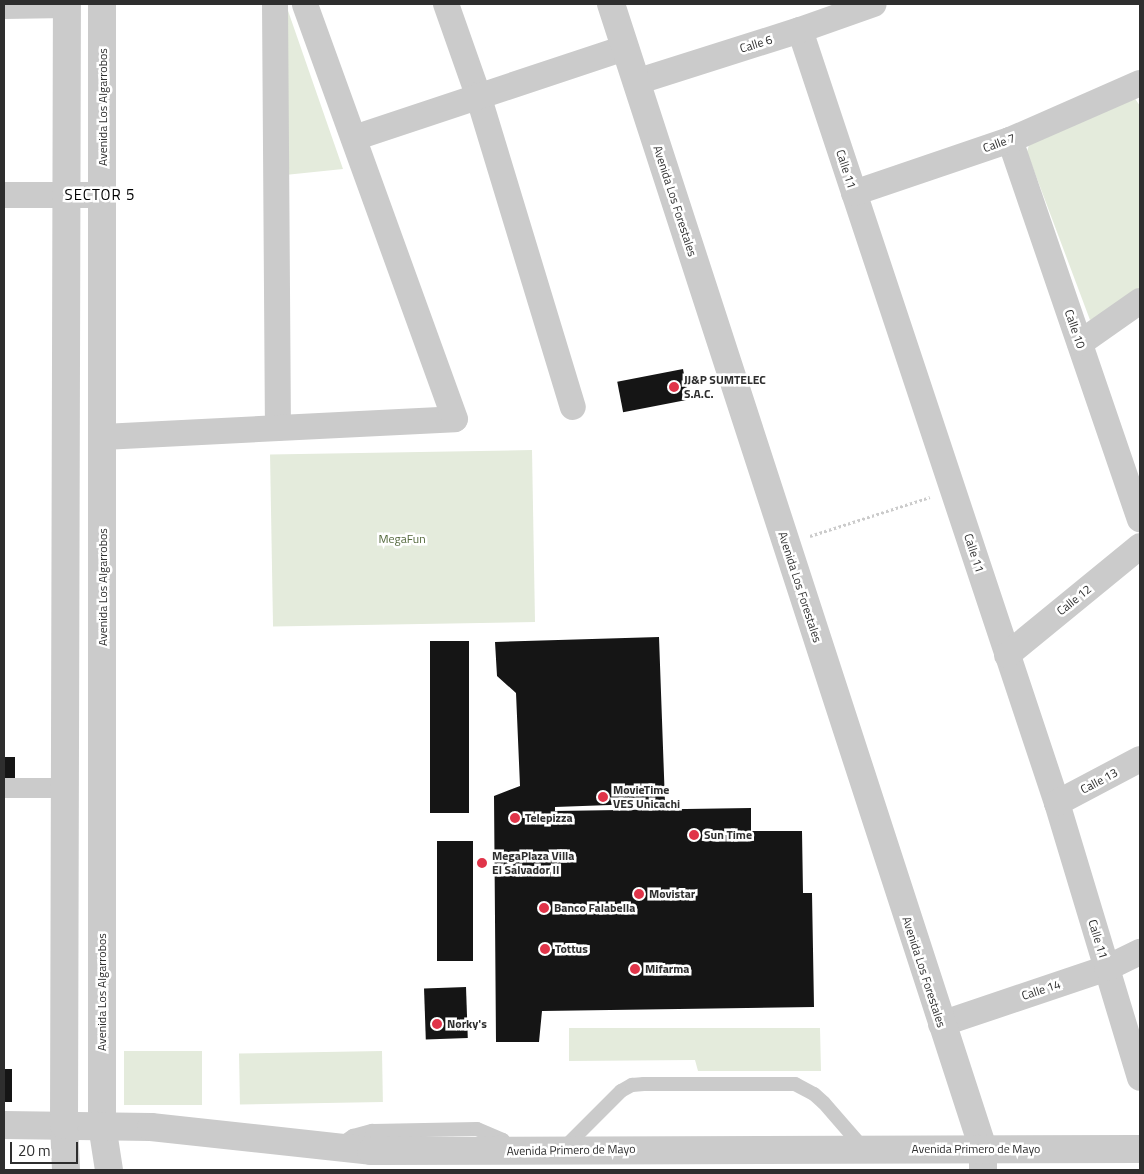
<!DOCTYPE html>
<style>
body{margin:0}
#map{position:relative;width:1144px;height:1174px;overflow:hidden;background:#fff;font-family:"Titillium Web",sans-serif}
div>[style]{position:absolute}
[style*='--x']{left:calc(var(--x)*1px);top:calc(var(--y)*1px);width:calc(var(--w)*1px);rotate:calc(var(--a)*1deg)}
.green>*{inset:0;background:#e4ebdc;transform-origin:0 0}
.building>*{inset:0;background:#151515;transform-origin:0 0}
.path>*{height:3px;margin-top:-1.5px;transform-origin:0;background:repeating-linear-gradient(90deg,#cbcbcb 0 2.5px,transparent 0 5px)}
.service>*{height:14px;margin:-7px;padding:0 7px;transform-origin:7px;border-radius:7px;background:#cbcbcb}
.pedestrian>*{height:20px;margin:-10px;padding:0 10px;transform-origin:10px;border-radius:10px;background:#cbcbcb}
.minor>*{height:26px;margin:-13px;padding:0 13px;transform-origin:13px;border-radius:13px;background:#cbcbcb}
.tertiary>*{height:28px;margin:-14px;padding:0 14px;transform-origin:14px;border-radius:14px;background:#cbcbcb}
.dots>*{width:14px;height:14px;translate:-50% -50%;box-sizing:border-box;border:2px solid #fff;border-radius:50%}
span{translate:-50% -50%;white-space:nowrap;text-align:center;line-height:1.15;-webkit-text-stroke:5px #fff;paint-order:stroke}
.street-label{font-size:12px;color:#2e2e2e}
.poi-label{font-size:12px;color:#2e2e2e;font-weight:700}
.left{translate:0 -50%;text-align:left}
.park-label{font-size:12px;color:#53683c}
.quarter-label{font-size:15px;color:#000;letter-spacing:1px}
.frame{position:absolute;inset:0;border:5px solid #2e2e2e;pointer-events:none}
.scale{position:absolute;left:10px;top:1142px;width:68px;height:22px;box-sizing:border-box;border:2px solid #2e2e2e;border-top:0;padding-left:6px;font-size:15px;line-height:18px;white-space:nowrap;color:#2e2e2e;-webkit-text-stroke:4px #fff;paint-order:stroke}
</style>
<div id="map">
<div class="green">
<i style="clip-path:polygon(286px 5px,343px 169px,285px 175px)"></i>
<i style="clip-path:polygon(1134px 97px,1140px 106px,1140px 294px,1090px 320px,1027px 152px,1030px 141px)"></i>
<i style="left:532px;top:450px;width:172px;height:262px;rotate:89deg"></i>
<i style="clip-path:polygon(569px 1028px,820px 1028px,821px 1071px,698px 1071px,695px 1060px,569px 1061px)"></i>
<i style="left:124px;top:1051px;width:78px;height:54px"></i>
<i style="left:382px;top:1051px;width:51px;height:143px;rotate:89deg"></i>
</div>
<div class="building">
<i style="left:683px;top:369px;width:31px;height:67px;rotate:79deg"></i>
<i style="clip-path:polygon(659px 637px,665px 803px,555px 807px,555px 811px,751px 808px,751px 831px,802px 831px,803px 893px,812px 893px,814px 1007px,542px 1011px,539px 1042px,496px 1042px,494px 796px,520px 786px,516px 693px,497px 676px,495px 642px)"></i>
<i style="left:430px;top:641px;width:39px;height:172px"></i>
<i style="left:4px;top:757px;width:11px;height:23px"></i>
<i style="left:437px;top:841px;width:36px;height:120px"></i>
<i style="left:466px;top:987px;width:51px;height:42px;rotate:88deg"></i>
<i style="left:4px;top:1069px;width:8px;height:33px"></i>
</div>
<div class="path">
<i style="--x:810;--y:536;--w:126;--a:-18"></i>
</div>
<div class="service">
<i style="--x:4;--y:12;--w:63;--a:-0.9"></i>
<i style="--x:340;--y:1145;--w:16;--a:-35"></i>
<i style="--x:353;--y:1136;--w:20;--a:-15"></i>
<i style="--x:372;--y:1131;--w:105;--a:-1.1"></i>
<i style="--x:477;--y:1129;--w:28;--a:23"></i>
<i style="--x:503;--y:1140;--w:12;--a:59"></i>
<i style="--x:563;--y:1149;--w:82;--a:-45"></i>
<i style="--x:621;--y:1091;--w:13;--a:-29"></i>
<i style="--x:632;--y:1085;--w:12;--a:-5"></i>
<i style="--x:644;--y:1084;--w:151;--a:0"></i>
<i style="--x:795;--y:1084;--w:21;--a:28"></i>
<i style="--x:814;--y:1094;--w:13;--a:42"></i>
<i style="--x:824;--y:1103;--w:61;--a:49"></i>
</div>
<div class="pedestrian">
<i style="--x:4;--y:788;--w:61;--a:0"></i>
</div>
<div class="minor">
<i style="--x:275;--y:4;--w:424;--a:89.6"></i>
<i style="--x:446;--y:4;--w:96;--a:70.6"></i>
<i style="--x:478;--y:95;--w:326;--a:73.1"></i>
<i style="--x:800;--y:30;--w:815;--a:71.61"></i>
<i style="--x:1057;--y:803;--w:287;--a:73.2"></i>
<i style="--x:636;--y:82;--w:172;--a:-17.6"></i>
<i style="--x:800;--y:30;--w:78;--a:-19.4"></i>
<i style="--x:354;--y:138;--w:286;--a:-18.4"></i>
<i style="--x:1010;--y:140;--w:401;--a:71.1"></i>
<i style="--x:854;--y:193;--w:165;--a:-18.8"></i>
<i style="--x:1010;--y:140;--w:142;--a:-23.7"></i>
<i style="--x:4;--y:195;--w:99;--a:0"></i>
<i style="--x:1080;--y:343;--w:73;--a:-35"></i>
<i style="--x:103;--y:437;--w:352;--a:-2.9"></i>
<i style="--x:455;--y:419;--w:441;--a:-109.9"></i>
<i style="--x:1007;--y:655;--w:172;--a:-39.3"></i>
<i style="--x:1057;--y:803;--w:94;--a:-27.9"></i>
<i style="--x:941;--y:1024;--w:175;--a:-18.6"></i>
<i style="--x:1107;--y:968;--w:37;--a:-26"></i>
</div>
<div class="tertiary">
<i style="--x:102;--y:4;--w:1121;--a:90"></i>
<i style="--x:102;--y:1125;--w:46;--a:81.2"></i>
<i style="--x:611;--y:4;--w:1203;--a:71.99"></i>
<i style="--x:983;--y:1148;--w:22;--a:90"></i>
<i style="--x:4;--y:1125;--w:147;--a:0.8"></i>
<i style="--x:151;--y:1127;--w:221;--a:6.2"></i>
<i style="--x:371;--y:1151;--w:769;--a:-0.15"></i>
<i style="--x:66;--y:1170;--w:45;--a:-92.5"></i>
<i style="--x:64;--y:1125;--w:1121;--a:-89.85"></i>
</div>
<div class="dots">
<i style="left:674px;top:387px;background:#e03449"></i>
<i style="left:603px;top:797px;background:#e03449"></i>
<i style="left:515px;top:818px;background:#e03449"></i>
<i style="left:694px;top:835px;background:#e03449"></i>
<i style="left:482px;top:863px;background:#e03449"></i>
<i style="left:639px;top:894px;background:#e03449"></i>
<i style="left:544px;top:908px;background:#e03449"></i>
<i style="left:545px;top:949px;background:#e03449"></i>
<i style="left:635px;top:969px;background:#e03449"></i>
<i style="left:437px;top:1024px;background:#e03449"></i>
</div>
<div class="street-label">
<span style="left:756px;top:44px;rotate:-17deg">Calle 6</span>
<span style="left:103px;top:107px;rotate:-90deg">Avenida Los Algarrobos</span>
<span style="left:999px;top:143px;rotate:-20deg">Calle 7</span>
<span style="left:846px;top:169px;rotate:72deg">Calle 11</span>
<span style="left:675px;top:201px;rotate:72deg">Avenida Los Forestales</span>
<span style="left:1075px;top:329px;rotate:71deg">Calle 10</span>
<span style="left:974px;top:553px;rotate:72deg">Calle 11</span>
<span style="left:103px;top:587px;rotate:-90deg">Avenida Los Algarrobos</span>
<span style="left:800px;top:587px;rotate:72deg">Avenida Los Forestales</span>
<span style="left:1074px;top:600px;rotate:-39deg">Calle 12</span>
<span style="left:1099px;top:781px;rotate:-28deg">Calle 13</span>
<span style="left:1098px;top:939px;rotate:73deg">Calle 11</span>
<span style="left:924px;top:972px;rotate:72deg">Avenida Los Forestales</span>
<span style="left:1041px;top:990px;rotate:-18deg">Calle 14</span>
<span style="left:102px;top:992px;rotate:-90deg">Avenida Los Algarrobos</span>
<span style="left:976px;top:1149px">Avenida Primero de Mayo</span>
<span style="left:571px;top:1150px;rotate:-1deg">Avenida Primero de Mayo</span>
</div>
<div class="poi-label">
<span class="left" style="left:684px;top:387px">JJ&amp;P SUMTELEC<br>S.A.C.</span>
<span class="left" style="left:613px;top:797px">MovieTime<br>VES Unicachi</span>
<span class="left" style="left:525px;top:818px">Telepizza</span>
<span class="left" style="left:704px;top:835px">Sun Time</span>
<span class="left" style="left:492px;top:863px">MegaPlaza Villa<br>El Salvador II</span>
<span class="left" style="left:649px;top:894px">Movistar</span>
<span class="left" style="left:554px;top:908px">Banco Falabella</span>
<span class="left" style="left:555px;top:949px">Tottus</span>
<span class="left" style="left:645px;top:969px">Mifarma</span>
<span class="left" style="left:447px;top:1024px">Norky's</span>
</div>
<div class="park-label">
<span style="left:402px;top:539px">MegaFun</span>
</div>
<div class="quarter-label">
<span style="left:100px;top:195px">SECTOR 5</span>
</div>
<div class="frame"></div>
<div class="scale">20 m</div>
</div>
